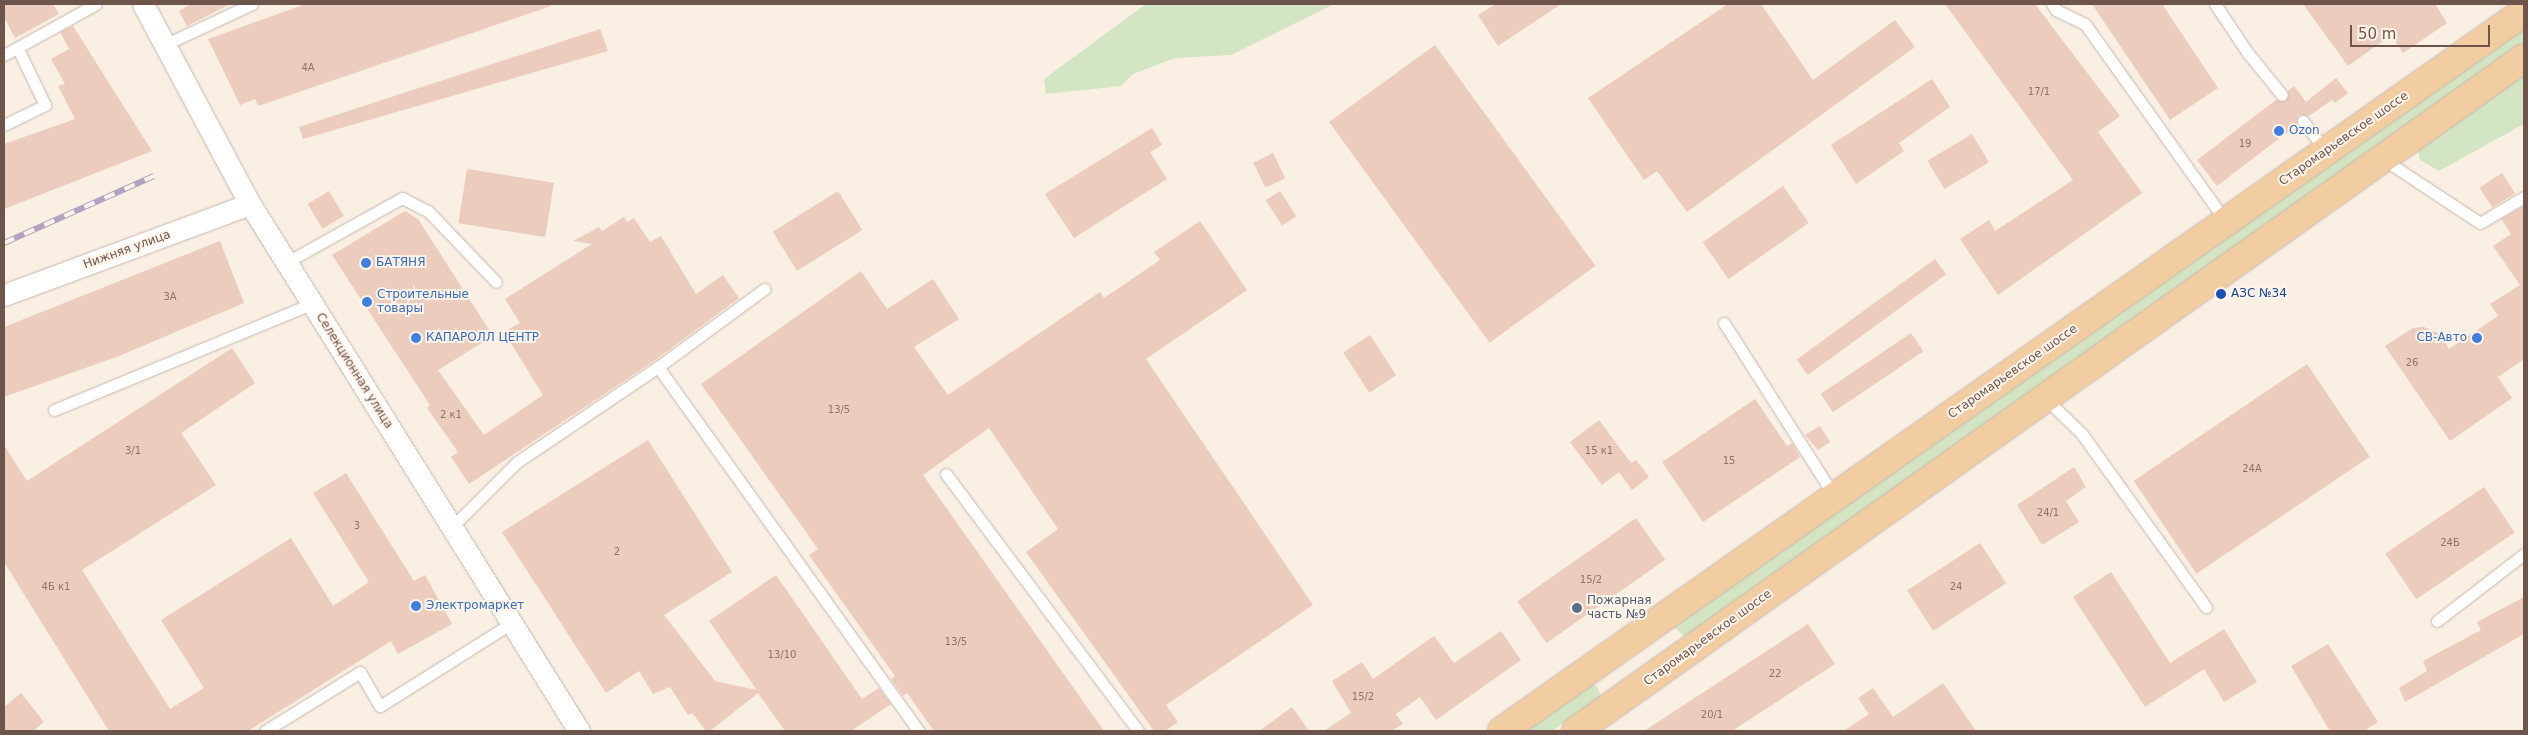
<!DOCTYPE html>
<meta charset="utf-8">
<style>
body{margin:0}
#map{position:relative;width:2528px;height:735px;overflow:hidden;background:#f9efe3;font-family:"DejaVu Sans",sans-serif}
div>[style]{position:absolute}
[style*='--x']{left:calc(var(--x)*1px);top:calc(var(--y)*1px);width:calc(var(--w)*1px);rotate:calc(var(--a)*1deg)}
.green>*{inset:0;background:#d4e5c3}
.building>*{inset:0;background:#ecccbd;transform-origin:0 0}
.roads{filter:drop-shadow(0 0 1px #c9b6ab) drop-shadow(0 0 1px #c9b6ab)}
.lane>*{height:11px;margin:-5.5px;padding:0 5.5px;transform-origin:5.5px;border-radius:5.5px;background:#fff}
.street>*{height:21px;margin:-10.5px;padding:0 10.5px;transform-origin:10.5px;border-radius:10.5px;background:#fff}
.primary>*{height:28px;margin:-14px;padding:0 14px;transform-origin:14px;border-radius:14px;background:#f2cda2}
.rail>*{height:5.5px;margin-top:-2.75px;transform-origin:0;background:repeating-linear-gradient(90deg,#fdf3e9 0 11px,#b1a3c1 0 22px);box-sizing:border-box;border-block:1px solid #b1a3c1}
.dots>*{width:14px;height:14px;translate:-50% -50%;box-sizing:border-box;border:2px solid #fdf3e9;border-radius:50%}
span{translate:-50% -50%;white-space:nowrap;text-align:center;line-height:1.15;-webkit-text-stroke:4px #fdf3e9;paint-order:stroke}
.number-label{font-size:10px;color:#8e7368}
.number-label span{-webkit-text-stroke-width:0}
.shop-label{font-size:12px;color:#366cbe}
.left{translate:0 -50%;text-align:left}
.right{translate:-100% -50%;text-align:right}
.street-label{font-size:12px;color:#6e554c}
.transit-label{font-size:12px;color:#164399}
.service-label{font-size:12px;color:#4e5e75}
.frame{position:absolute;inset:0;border:5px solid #6e554c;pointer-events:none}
.scale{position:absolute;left:2350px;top:25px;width:140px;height:22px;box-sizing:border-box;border:2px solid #6e554c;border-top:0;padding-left:6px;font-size:15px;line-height:18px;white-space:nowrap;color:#6e554c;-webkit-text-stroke:4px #fdf3e9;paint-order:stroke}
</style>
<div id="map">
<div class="green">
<i style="clip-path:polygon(1146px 4px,1334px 4px,1231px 55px,1175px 58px,1133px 74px,1121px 86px,1046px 94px,1044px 79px)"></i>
<i style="clip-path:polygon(2524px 24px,2524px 46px,1686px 638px,1675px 628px,1675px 623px)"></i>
<i style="clip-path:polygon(2524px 73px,2524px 124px,2439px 171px,2420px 160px,2418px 152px,2423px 143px)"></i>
<i style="clip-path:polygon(1591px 684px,1597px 686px,1601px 697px,1552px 731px,1523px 731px)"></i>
</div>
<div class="building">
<i style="clip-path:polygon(4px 4px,53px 4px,59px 14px,15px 38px,4px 17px)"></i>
<i style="clip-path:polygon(191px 4px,230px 4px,187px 26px,179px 11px)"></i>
<i style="clip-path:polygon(306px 4px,551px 4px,551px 6px,258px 106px,255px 99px,240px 105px,208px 39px)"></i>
<i style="clip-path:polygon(1496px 4px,1561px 4px,1498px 46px,1478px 15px)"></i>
<i style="clip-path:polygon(1728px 4px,1761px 4px,1813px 80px,1895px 20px,1915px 47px,1687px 212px,1657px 171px,1644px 180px,1588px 98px)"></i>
<i style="clip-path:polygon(1945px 4px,2035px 4px,2120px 116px,2098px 132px,2142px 193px,1998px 295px,1960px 239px,1989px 220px,1995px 231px,2073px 180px)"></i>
<i style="clip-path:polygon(2092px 4px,2162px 4px,2218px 88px,2170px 120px)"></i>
<i style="clip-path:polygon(2303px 4px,2435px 4px,2447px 23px,2403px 53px,2391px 35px,2348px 66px)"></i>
<i style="clip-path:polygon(73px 26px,152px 151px,4px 209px,4px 144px,75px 119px,58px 86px,65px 84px,51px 59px,69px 49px,60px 32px)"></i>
<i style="clip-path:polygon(600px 29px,608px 51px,303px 139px,299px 127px)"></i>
<i style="left:1435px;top:45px;width:273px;height:131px;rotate:54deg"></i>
<i style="clip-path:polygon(2336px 78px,2348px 93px,2335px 103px,2332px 100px,2309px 116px,2299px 115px,2297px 125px,2217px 186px,2197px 160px,2276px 100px,2286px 101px,2288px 91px,2294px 86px,2306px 102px)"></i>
<i style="clip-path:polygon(1932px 79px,1950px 107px,1899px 143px,1904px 151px,1856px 184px,1831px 145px)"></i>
<i style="clip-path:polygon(1152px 128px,1162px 145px,1150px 152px,1167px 179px,1074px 238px,1045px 194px)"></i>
<i style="left:1972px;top:134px;width:33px;height:52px;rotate:59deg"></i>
<i style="left:1273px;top:153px;width:28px;height:22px;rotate:64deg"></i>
<i style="left:467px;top:169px;width:88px;height:55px;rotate:9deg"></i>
<i style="left:2502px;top:173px;width:24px;height:27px;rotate:57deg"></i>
<i style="left:1783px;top:186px;width:45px;height:98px;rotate:55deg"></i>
<i style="left:329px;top:191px;width:29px;height:25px;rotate:59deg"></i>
<i style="left:838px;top:191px;width:46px;height:77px;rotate:58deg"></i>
<i style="left:1280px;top:191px;width:30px;height:17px;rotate:57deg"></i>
<i style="clip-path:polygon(2524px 206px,2524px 359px,2498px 377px,2512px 398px,2450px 441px,2385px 346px,2413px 328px,2424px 327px,2440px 334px,2449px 349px,2498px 316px,2490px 304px,2520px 285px,2493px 246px,2511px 234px,2501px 219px)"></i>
<i style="clip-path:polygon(405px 211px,418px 219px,493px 336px,438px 370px,484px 435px,543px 395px,504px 332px,520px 323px,505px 299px,592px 244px,573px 241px,599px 227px,602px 231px,624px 217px,627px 222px,634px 218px,650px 242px,661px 236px,696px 294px,723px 275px,739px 298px,654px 361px,469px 484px,451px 457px,458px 452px,427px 408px,430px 405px,332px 255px)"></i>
<i style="clip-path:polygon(1200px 221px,1247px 290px,1146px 359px,1313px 605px,1166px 705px,1178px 722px,1165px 731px,1154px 731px,1026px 552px,1058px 529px,989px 428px,923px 475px,1104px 731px,934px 731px,907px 693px,903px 696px,891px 679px,895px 676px,809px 555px,818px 549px,701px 384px,861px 271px,887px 309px,933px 279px,959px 319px,914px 347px,948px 395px,1100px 292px,1104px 298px,1160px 260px,1154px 252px)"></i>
<i style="clip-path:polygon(220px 241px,244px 303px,119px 356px,4px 397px,4px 327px)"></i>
<i style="left:1935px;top:259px;width:19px;height:171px;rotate:54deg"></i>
<i style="left:1911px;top:333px;width:22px;height:109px;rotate:56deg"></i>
<i style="left:1370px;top:335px;width:48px;height:32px;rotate:57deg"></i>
<i style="clip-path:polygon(232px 348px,255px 383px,181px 433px,216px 485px,82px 570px,170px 709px,204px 688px,161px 620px,291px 538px,333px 606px,369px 582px,313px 493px,346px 473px,414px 581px,425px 575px,452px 624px,398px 654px,391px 641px,248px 731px,109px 731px,4px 562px,4px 445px,27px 481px)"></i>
<i style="left:2307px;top:364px;width:112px;height:209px;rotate:56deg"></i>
<i style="clip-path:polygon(1755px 399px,1787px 446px,1792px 443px,1800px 457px,1703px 522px,1662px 462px)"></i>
<i style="clip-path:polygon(1599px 420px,1631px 463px,1636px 460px,1649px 477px,1632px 490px,1619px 472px,1602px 485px,1570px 442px)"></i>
<i style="clip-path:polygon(1820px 426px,1830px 442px,1818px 450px,1805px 435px)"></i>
<i style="clip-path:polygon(648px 440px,732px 572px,664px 615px,715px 681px,757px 690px,709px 621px,776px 575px,862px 699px,879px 688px,891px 704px,851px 731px,785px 731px,758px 693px,710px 731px,706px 731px,692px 713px,688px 715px,670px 687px,653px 694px,639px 671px,606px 693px,502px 532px)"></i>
<i style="clip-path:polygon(2074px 467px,2086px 487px,2066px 501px,2079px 522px,2042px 545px,2017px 505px)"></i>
<i style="left:2484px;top:487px;width:55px;height:119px;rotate:56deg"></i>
<i style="left:1636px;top:518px;width:51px;height:145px;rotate:55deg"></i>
<i style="left:1980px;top:543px;width:48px;height:87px;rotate:57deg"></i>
<i style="clip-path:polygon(2111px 572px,2170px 663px,2224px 629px,2257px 682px,2224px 702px,2204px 669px,2145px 707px,2073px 597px)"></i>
<i style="clip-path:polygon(2524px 597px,2524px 634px,2405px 702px,2399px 688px,2427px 671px,2423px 661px,2481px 630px,2477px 622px)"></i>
<i style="clip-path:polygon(1808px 624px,1835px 664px,1732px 731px,1644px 731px)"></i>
<i style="clip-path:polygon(1501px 631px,1521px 660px,1436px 720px,1420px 697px,1396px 714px,1403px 724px,1391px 731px,1324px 731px,1351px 713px,1332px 681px,1362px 662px,1373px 679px,1434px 636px,1454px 663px)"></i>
<i style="clip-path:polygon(2328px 644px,2378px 722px,2364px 731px,2330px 731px,2291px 666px)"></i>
<i style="clip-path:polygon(1943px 683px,1976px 731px,1844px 731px,1869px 714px,1858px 698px,1873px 688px,1893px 717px)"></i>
<i style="clip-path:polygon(21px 693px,44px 722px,33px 731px,4px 731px,4px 707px)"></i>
<i style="clip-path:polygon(1292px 707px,1309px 731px,1259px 731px)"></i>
</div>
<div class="roads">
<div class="lane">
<i style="--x:2052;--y:4;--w:7;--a:56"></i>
<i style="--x:2056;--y:10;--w:32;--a:26"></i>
<i style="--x:2085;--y:24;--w:243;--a:54.5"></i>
<i style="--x:2215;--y:4;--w:58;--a:56.3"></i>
<i style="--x:2247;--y:52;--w:55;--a:50.9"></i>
<i style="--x:164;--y:45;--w:97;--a:-25"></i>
<i style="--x:4;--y:55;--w:105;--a:-29"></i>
<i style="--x:2303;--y:121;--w:39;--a:53"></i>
<i style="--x:4;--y:125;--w:46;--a:-26"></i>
<i style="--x:45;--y:105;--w:64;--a:-115.8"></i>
<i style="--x:2383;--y:159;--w:116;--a:33.4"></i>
<i style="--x:2480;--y:223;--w:51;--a:-30.6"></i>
<i style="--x:287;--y:262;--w:132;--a:-29.1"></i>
<i style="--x:402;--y:198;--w:29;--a:27"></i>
<i style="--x:428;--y:211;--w:98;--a:46.2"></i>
<i style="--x:1724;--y:323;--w:206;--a:57.5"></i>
<i style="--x:658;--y:367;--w:132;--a:-36.3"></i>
<i style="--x:2045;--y:398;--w:52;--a:44.2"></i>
<i style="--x:2082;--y:434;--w:213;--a:54.4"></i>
<i style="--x:54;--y:410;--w:280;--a:-22.4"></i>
<i style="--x:946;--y:474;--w:321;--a:53.2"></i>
<i style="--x:451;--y:528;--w:93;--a:-45"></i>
<i style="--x:517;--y:462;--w:170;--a:-34"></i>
<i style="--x:658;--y:367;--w:448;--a:54.4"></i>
<i style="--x:2437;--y:621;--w:110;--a:-37.6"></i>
<i style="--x:265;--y:731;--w:112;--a:-31.8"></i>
<i style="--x:360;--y:672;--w:39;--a:60"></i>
<i style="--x:380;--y:706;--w:154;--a:-32.2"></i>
</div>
<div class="street">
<i style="--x:143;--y:4;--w:227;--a:61.9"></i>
<i style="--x:250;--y:204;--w:621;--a:58.02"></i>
<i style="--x:4;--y:295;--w:262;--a:-20.3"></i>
</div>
<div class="primary">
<i style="--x:1502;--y:731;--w:1250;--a:-35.13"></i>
<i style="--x:1576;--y:731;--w:1163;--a:-35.37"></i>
</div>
</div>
<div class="rail">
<i style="--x:4;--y:243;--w:164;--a:-24.1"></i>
</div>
<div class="dots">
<i style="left:2279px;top:131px;background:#3f7fe0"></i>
<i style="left:366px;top:263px;background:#3f7fe0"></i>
<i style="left:2221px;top:294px;background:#1a4fb4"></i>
<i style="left:367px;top:302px;background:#3f7fe0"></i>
<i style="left:416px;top:338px;background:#3f7fe0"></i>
<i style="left:2477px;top:338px;background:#3f7fe0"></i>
<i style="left:416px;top:606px;background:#3f7fe0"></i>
<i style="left:1577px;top:608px;background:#5c6f8a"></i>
</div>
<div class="number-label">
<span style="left:308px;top:68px">4А</span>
<span style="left:2039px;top:92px">17/1</span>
<span style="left:2245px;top:144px">19</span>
<span style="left:170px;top:297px">3А</span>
<span style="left:2412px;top:363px">26</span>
<span style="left:839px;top:410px">13/5</span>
<span style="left:451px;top:415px">2 к1</span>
<span style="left:133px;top:451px">3/1</span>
<span style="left:1599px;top:451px">15 к1</span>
<span style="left:1729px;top:461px">15</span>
<span style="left:2252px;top:469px">24А</span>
<span style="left:2048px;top:513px">24/1</span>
<span style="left:357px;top:526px">3</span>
<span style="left:2450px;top:543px">24Б</span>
<span style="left:617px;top:552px">2</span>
<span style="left:1591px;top:580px">15/2</span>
<span style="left:56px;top:587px">4Б к1</span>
<span style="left:1956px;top:587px">24</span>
<span style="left:956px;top:642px">13/5</span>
<span style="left:782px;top:655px">13/10</span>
<span style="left:1775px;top:674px">22</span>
<span style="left:1363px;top:697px">15/2</span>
<span style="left:1712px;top:715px">20/1</span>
</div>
<div class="shop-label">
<span class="left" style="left:2289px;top:131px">Ozon</span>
<span class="left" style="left:376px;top:263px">БАТЯНЯ</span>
<span class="left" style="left:377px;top:302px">Строительные<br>товары</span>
<span class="left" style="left:426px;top:338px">КАПАРОЛЛ ЦЕНТР</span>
<span class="right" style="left:2467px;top:338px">СВ-Авто</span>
<span class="left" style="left:426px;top:606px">Электромаркет</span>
</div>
<div class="street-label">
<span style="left:2344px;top:139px;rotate:-35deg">Старомарьевское шоссе</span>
<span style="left:127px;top:250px;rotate:-20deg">Нижняя улица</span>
<span style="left:354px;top:371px;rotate:58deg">Селекционная улица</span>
<span style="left:2013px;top:372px;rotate:-35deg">Старомарьевское шоссе</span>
<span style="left:1708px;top:638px;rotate:-36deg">Старомарьевское шоссе</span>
</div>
<div class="transit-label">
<span class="left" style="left:2231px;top:294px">АЗС №34</span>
</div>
<div class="service-label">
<span class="left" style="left:1587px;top:608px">Пожарная<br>часть №9</span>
</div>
<div class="frame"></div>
<div class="scale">50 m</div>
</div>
